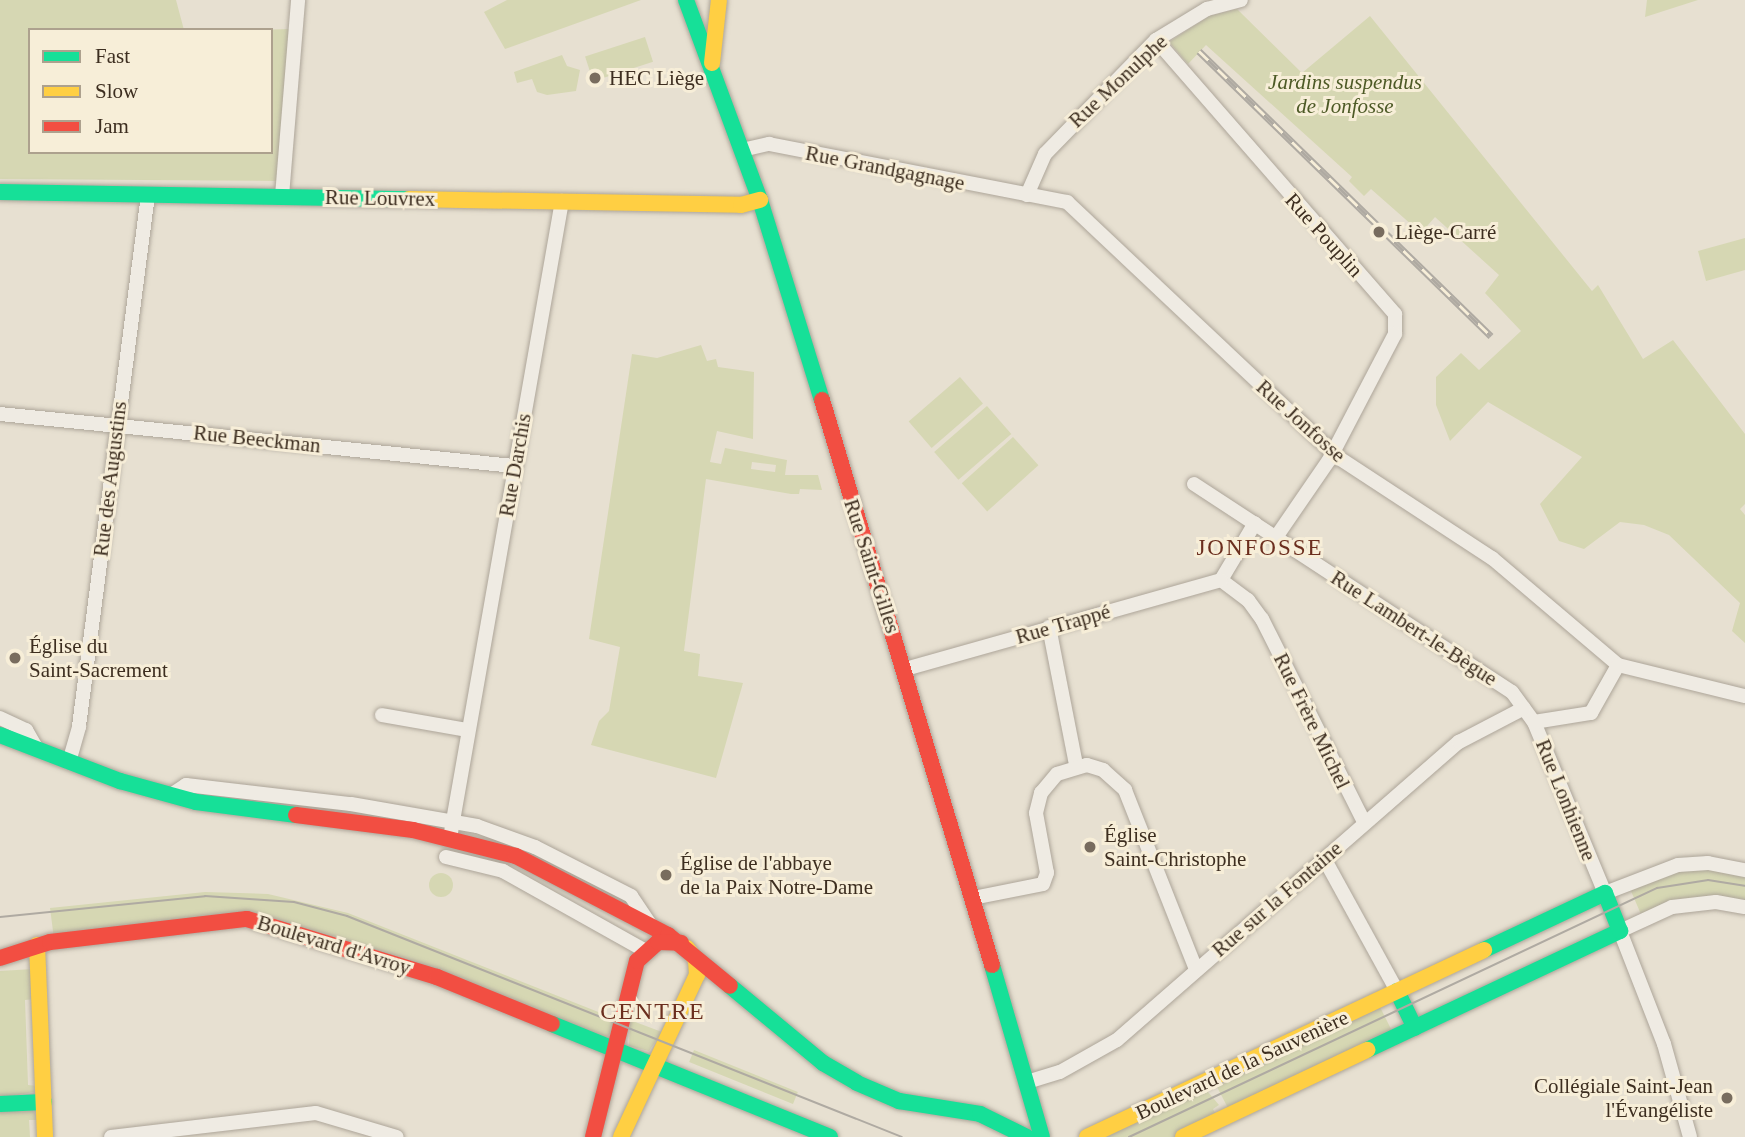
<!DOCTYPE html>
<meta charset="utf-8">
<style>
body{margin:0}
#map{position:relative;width:1745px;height:1137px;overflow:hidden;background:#e7e0d1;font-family:"Times New Roman",serif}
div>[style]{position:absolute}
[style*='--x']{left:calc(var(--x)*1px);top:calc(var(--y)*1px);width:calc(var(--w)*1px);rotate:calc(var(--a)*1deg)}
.green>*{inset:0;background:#d6d7b3;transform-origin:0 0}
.round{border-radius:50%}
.roads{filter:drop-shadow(0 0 2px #ada599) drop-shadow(0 0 2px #ada599)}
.street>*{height:14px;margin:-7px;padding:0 7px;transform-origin:7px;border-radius:7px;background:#efebe3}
.fast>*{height:16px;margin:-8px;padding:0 8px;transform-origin:8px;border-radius:8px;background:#16e098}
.slow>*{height:16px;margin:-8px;padding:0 8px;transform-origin:8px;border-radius:8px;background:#ffcf43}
.jam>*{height:16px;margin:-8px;padding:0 8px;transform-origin:8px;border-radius:8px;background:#f24e42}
.tram>*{height:2px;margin:-1px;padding:0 1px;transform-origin:1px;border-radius:1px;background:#afaaa2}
.rail>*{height:7px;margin-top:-3.5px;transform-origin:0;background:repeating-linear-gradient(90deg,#f7eed8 0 13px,#afaaa2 0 26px);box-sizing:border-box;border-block:2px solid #afaaa2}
.dots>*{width:19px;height:19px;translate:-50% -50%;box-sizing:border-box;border:4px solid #f7eed8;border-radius:50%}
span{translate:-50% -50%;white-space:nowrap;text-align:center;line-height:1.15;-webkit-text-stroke:6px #f7eed8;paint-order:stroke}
.poi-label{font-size:21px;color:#3d2e20}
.left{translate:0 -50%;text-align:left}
.right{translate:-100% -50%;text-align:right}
.street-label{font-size:21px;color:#3d2e20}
.park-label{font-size:21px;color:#4d5a26;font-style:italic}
.neighbourhood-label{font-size:23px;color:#6b2e1e;letter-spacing:2px}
.quarter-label{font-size:24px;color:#6b2e1e;letter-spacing:2px}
.legend{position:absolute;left:28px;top:28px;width:245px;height:126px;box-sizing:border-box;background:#f7eed8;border:2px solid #ada18e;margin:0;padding:9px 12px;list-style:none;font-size:21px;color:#3d2e20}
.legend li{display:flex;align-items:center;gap:14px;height:35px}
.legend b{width:35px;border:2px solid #ada18e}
</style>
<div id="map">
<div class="green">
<i style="clip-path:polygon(0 0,176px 0,184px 30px,30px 30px,30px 152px,271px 152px,271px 30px,255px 30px,290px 29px,277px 181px,0 179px)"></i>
<i style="clip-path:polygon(507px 0,641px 0,505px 49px,484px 12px)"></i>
<i style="clip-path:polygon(1647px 0,1698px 0,1645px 17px)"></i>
<i style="clip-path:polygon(1237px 9px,1302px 73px,1370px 16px,1592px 291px,1598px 285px,1643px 359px,1673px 340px,1745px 434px,1745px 504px,1740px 509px,1745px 515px,1745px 643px,1732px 631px,1740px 603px,1669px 535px,1644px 525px,1620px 522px,1584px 549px,1559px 541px,1540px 504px,1582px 457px,1488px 402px,1450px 441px,1436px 405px,1436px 377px,1461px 353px,1479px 370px,1521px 331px,1485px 293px,1499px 275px,1435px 217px,1421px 233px,1371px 189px,1364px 196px,1349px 181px,1352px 177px,1206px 45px,1188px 64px,1169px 42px,1209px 16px)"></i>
<i style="left:645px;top:37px;width:26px;height:63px;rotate:72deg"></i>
<i style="clip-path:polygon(562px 55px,567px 66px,580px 70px,576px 91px,547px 95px,537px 92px,532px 79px,517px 83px,514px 72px)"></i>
<i style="clip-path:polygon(1745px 238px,1745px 270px,1706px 281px,1698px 251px)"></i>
<i style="clip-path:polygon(evenodd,701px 345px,707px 361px,716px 359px,718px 367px,754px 372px,753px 439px,717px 431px,710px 462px,721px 464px,725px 448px,787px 460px,785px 475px,818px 475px,822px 490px,800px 489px,799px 494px,791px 494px,706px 479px,684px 651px,700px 654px,698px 676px,743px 683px,716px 778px,591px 745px,599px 721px,609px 711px,620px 647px,589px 639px,632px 354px,657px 358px,701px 345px,752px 462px,776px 465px,775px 472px,751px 469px,752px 462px)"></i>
<i style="left:960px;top:377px;width:35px;height:68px;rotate:49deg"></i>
<i style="left:987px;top:406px;width:37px;height:70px;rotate:49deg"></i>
<i style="left:1013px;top:437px;width:38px;height:69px;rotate:48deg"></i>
<i style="clip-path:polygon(1678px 866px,1745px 871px,1745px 906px,1729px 903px,1643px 919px,1628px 884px)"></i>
<i class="round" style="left:429px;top:873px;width:24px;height:24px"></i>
<i style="clip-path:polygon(205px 892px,268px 894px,348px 913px,616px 1019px,613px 1031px,599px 1043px,271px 921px,54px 939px,50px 908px)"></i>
<i style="clip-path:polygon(33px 969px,35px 999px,25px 1000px,28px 1085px,38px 1086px,37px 1091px,0 1099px,0 971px)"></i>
<i style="clip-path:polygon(1378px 1003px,1394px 1035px,1228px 1108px,1217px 1087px)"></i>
<i style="clip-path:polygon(630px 1020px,662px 1032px,649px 1051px,629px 1046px)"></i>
<i style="left:694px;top:1050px;width:112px;height:13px;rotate:22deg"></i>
<i style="clip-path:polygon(1203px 1086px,1219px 1105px,1213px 1109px,1218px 1119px,1180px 1137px,1097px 1137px)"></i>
<i style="clip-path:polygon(32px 1109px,39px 1120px,29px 1120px,30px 1137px,0 1137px,0 1110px)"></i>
</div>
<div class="roads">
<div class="street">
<i style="--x:1156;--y:40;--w:364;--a:48.9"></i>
<i style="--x:1395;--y:314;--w:20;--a:90"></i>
<i style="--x:1395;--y:334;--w:142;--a:117.6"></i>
<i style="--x:1329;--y:460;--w:93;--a:124.5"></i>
<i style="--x:742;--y:150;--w:28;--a:-13"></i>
<i style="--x:769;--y:144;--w:304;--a:11"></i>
<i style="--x:1067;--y:202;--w:374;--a:43.3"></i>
<i style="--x:1339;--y:458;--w:183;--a:33.2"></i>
<i style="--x:1492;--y:558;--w:165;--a:40.3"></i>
<i style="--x:1027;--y:195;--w:45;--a:-66.3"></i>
<i style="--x:1045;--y:154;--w:159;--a:-45.8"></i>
<i style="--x:1156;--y:40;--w:60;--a:-31.3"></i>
<i style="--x:1207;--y:9;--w:35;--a:-15"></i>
<i style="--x:282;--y:196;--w:197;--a:-85.3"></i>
<i style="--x:0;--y:414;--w:517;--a:5.78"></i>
<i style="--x:1194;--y:484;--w:380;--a:33.2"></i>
<i style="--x:1512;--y:692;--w:37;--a:54"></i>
<i style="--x:1534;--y:722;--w:185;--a:67.5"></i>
<i style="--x:1605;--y:893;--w:78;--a:-21"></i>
<i style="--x:1678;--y:865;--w:30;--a:-4"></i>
<i style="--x:1708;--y:863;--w:38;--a:11"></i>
<i style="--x:1221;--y:580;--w:34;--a:37"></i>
<i style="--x:1248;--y:600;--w:24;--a:54"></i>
<i style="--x:1262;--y:619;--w:227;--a:63.3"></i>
<i style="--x:1221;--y:580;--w:66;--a:-59.2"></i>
<i style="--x:1049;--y:627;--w:141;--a:78.9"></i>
<i style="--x:1618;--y:665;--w:130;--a:13.8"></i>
<i style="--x:905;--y:669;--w:328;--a:-15.7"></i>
<i style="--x:382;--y:715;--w:86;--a:10"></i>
<i style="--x:0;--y:718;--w:29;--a:25"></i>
<i style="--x:26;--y:730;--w:22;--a:60"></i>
<i style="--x:1534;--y:722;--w:58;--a:-9"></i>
<i style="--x:1591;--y:713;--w:55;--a:-60.6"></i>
<i style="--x:69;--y:762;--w:37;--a:-74"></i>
<i style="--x:79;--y:726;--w:535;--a:-82.6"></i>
<i style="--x:171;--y:795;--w:18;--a:-34"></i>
<i style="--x:186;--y:785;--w:166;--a:6.6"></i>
<i style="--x:351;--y:804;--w:128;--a:9.9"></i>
<i style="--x:477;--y:826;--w:62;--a:19.9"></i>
<i style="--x:535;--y:847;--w:108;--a:27"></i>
<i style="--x:631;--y:896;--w:34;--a:56"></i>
<i style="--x:450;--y:838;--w:647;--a:-80.03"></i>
<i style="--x:446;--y:857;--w:59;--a:13.8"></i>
<i style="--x:503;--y:871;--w:162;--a:29.3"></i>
<i style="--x:1325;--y:860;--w:149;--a:61.2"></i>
<i style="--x:973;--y:898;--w:71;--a:-11.3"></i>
<i style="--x:1043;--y:884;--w:12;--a:-70"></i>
<i style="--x:1047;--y:873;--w:61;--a:-100.4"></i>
<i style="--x:1036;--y:813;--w:21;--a:-76"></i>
<i style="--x:1041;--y:793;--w:25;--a:-50"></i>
<i style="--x:1057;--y:774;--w:31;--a:-17"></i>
<i style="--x:1087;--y:765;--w:17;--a:17"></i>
<i style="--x:1103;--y:770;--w:30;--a:42"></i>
<i style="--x:1125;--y:790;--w:193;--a:68.4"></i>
<i style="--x:1027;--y:1082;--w:34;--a:-17"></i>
<i style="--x:1060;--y:1072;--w:65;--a:-29.3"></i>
<i style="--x:1117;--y:1040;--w:454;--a:-41.1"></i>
<i style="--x:1459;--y:742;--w:73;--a:-27.6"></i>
<i style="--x:111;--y:1137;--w:206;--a:-6.7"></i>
<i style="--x:316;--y:1113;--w:84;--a:16.5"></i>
<i style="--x:1690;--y:1137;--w:97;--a:-105.6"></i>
<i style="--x:1664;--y:1044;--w:121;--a:-111.3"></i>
<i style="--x:1620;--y:931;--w:57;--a:-24.8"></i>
<i style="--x:1672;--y:907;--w:44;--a:-6.5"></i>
<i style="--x:1716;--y:902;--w:29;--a:10"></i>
</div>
<div class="fast">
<i style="--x:686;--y:0;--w:213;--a:69.7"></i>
<i style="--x:760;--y:200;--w:209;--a:72.8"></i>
<i style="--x:0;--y:192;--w:409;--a:1"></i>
<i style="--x:0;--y:735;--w:129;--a:21"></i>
<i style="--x:120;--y:781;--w:79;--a:15.4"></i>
<i style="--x:196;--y:802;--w:101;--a:7.4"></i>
<i style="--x:992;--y:965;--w:179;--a:73.8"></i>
<i style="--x:730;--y:986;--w:121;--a:39.6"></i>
<i style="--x:823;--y:1063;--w:39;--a:30"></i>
<i style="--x:857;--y:1083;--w:46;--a:23.2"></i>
<i style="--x:899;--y:1101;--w:82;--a:9.1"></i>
<i style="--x:980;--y:1114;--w:52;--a:26.1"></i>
<i style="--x:1397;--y:991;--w:41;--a:64.1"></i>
<i style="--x:552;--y:1024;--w:300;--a:22.1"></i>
<i style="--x:1367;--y:1050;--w:280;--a:-25.2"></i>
<i style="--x:1620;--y:931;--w:41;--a:-111.5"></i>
<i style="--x:1605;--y:893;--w:134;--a:154.8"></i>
<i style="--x:0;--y:1104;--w:44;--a:-2.6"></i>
</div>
<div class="slow">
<i style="--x:712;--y:63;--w:63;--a:-83.7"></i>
<i style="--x:409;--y:199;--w:332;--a:1"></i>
<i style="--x:741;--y:205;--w:20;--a:-15"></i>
<i style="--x:37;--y:945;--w:192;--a:87.6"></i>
<i style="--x:621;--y:1137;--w:179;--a:-64.9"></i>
<i style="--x:697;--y:975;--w:15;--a:-94"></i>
<i style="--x:696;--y:960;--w:15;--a:-127"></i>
<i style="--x:1087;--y:1137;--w:439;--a:-25.2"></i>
<i style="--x:1183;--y:1137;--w:204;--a:-25.3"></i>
</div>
<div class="jam">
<i style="--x:822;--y:400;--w:590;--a:73.25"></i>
<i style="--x:296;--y:815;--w:118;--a:7.3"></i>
<i style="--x:413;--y:830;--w:106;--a:14.2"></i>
<i style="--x:516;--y:856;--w:171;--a:27.5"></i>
<i style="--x:668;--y:935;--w:80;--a:39.4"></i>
<i style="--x:0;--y:958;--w:52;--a:-17.7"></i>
<i style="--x:50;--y:942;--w:198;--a:-6.7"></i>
<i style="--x:247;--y:919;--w:199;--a:17"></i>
<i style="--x:437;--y:977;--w:124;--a:22.2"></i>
<i style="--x:593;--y:1137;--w:181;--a:-76"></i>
<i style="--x:637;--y:961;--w:28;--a:-42"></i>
<i style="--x:658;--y:942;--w:23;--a:2"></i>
</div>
</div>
<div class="tram">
<i style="--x:0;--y:917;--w:206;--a:-5.8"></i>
<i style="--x:205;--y:896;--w:89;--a:3.9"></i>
<i style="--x:294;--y:902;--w:55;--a:14.8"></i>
<i style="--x:347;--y:916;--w:597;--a:21.71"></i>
<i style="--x:1129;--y:1137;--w:584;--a:-25.25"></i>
<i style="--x:1657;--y:888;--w:52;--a:-8.9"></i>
<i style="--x:1708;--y:880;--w:37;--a:9"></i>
</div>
<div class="rail">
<i style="--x:1199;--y:51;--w:408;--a:44.3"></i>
</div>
<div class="dots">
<i style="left:595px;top:78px;background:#786c5e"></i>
<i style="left:1379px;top:232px;background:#786c5e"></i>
<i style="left:15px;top:658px;background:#786c5e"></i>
<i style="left:1090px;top:847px;background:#786c5e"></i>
<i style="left:666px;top:875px;background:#786c5e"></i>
<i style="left:1727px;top:1098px;background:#786c5e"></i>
</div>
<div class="poi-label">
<span class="left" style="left:609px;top:78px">HEC Liège</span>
<span class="left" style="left:1395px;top:232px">Liège-Carré</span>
<span class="left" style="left:29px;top:658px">Église du<br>Saint-Sacrement</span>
<span class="left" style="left:1104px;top:847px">Église<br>Saint-Christophe</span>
<span class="left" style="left:680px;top:875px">Église de l'abbaye<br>de la Paix Notre-Dame</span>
<span class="right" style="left:1713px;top:1098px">Collégiale Saint-Jean<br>l'Évangéliste</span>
</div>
<div class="street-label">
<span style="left:1118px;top:81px;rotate:-43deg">Rue Monulphe</span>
<span style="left:885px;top:168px;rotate:11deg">Rue Grandgagnage</span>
<span style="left:380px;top:198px;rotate:1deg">Rue Louvrex</span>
<span style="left:1324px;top:235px;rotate:48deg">Rue Pouplin</span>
<span style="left:1301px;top:421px;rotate:42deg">Rue Jonfosse</span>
<span style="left:257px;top:439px;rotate:6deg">Rue Beeckman</span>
<span style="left:515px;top:465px;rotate:-80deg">Rue Darchis</span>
<span style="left:110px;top:479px;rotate:-83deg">Rue des Augustins</span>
<span style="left:872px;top:566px;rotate:72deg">Rue Saint-Gilles</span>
<span style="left:1063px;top:624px;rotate:-16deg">Rue Trappé</span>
<span style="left:1414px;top:628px;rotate:33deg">Rue Lambert-le-Bègue</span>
<span style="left:1312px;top:721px;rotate:64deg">Rue Frère Michel</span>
<span style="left:1566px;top:800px;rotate:68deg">Rue Lonhienne</span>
<span style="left:1277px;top:899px;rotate:-41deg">Rue sur la Fontaine</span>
<span style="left:334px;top:945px;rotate:17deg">Boulevard d'Avroy</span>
<span style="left:1242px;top:1065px;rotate:-25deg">Boulevard de la Sauvenière</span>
</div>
<div class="park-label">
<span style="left:1345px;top:94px">Jardins suspendus<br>de Jonfosse</span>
</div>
<div class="neighbourhood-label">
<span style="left:1260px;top:548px">JONFOSSE</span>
</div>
<div class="quarter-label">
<span style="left:653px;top:1012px">CENTRE</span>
</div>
<ul class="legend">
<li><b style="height:9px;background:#16e098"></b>Fast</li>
<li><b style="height:9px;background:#ffcf43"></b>Slow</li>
<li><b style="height:9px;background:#f24e42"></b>Jam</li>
</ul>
</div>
